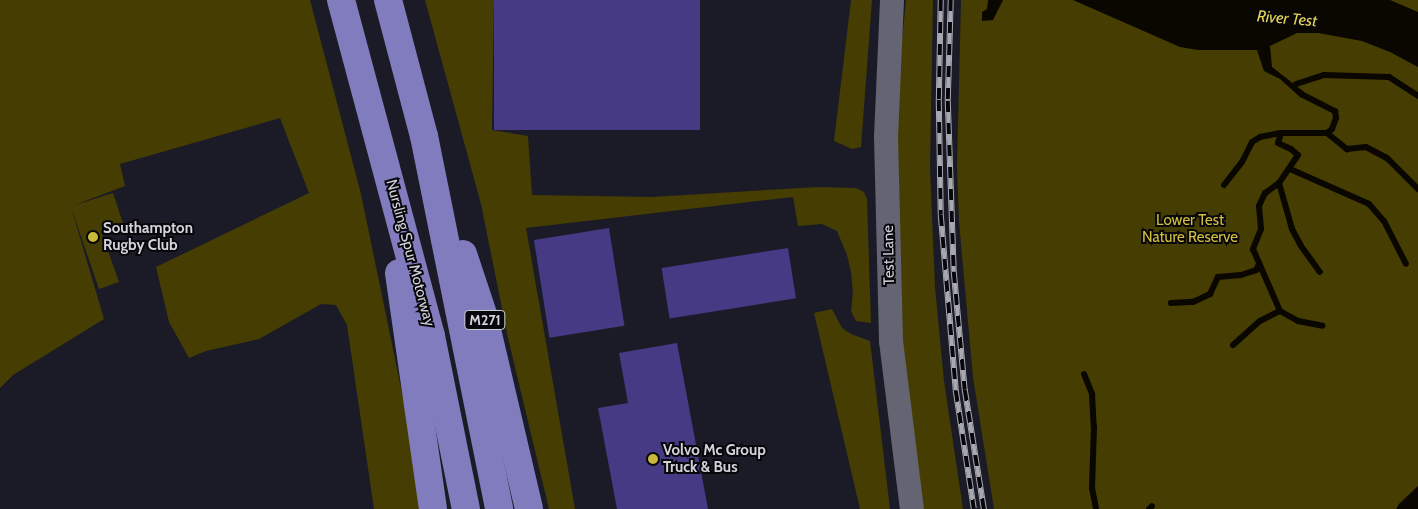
<!DOCTYPE html>
<style>
body{margin:0}
#map{position:relative;width:1418px;height:509px;overflow:hidden;background:#1b1b27;font-family:Cabin,sans-serif}
div>[style]{position:absolute}
[style*='--x']{left:calc(var(--x)*1px);top:calc(var(--y)*1px);width:calc(var(--w)*1px);rotate:calc(var(--a)*1deg)}
.green>*{inset:0;background:#453d01}
.water>*{inset:0;background:#0a0600}
.stream>*{height:6px;margin:-3px;padding:0 3px;transform-origin:3px;border-radius:3px;background:#0a0600}
.building>*{inset:0;background:#453a83;transform-origin:0 0}
.minor>*{height:24px;margin:-12px;padding:0 12px;transform-origin:12px;border-radius:12px;background:#646473}
.highway>*{height:28px;margin:-14px;padding:0 14px;transform-origin:14px;border-radius:14px;background:#817cbd}
.rail>*{height:5.5px;margin-top:-2.75px;transform-origin:0;background:repeating-linear-gradient(90deg,#07060b 0 11px,#a8a8b1 0 22px);box-sizing:border-box;border-block:1px solid #a8a8b1}
.dots>*{width:14px;height:14px;translate:-50% -50%;box-sizing:border-box;border:2px solid #07060b;border-radius:50%}
span{translate:-50% -50%;white-space:nowrap;text-align:center;line-height:1.15;-webkit-text-stroke:4px #07060b;paint-order:stroke}
.shield-label span{padding:1px 4px;background:#07060b;border:1px solid;border-radius:4px;-webkit-text-stroke-width:0}
.shield-label{font-size:14px;color:#d3d3db;font-weight:700}
.park-label{font-size:15px;color:#d2c03c}
.poi-label{font-size:15px;color:#d3d3db;font-weight:700}
.left{translate:0 -50%;text-align:left}
.street-label{font-size:15px;color:#d3d3db}
.water-label{font-size:16px;color:#e9d758;font-style:italic}
</style>
<div id="map">
<div class="green">
<i style="clip-path:polygon(0 0,310px 0,361px 194px,426px 509px,374px 509px,347px 325px,336px 305px,321px 304px,259px 339px,206px 351px,189px 358px,169px 322px,156px 267px,309px 193px,280px 118px,120px 164px,125px 186px,72px 206px,113px 193px,123px 223px,101px 231px,119px 282px,99px 289px,71px 207px,104px 319px,13px 375px,0 388px)"></i>
<i style="clip-path:polygon(425px 0,494px 0,492px 130px,528px 136px,532px 195px,651px 197px,818px 187px,856px 188px,864px 192px,867px 199px,871px 323px,856px 321px,851px 311px,853px 293px,851px 272px,847px 255px,837px 231px,822px 224px,798px 226px,793px 197px,526px 228px,575px 509px,549px 509px,508px 338px,481px 204px)"></i>
<i style="clip-path:polygon(851px 0,872px 0,861px 147px,852px 149px,834px 141px)"></i>
<i style="clip-path:polygon(906px 0,933px 0,930px 168px,935px 287px,944px 381px,963px 509px,917px 509px,898px 349px,895px 157px,902px 41px)"></i>
<i style="clip-path:polygon(961px 0,1418px 0,1418px 509px,994px 509px,973px 377px,959px 222px,957px 168px)"></i>
<i style="clip-path:polygon(832px 309px,842px 328px,851px 334px,870px 341px,890px 509px,860px 509px,814px 313px)"></i>
</div>
<div class="water">
<i style="clip-path:polygon(988px 0,1003px 0,993px 20px,982px 21px,982px 12px,987px 9px)"></i>
<i style="clip-path:polygon(1073px 0,1390px 0,1418px 12px,1418px 67px,1390px 52px,1362px 41px,1318px 33px,1297px 33px,1270px 46px,1272px 67px,1308px 95px,1301px 98px,1280px 79px,1264px 71px,1257px 50px,1198px 50px,1180px 47px)"></i>
<i style="clip-path:polygon(1418px 486px,1418px 509px,1396px 509px,1399px 504px)"></i>
</div>
<div class="stream">
<i style="--x:1296;--y:84;--w:29;--a:-18"></i>
<i style="--x:1324;--y:75;--w:65;--a:1.8"></i>
<i style="--x:1389;--y:77;--w:35;--a:33"></i>
<i style="--x:1305;--y:96;--w:34;--a:27"></i>
<i style="--x:1335;--y:111;--w:7;--a:82"></i>
<i style="--x:1336;--y:118;--w:12;--a:110"></i>
<i style="--x:1332;--y:129;--w:6;--a:141"></i>
<i style="--x:1327;--y:133;--w:46;--a:180"></i>
<i style="--x:1281;--y:133;--w:10;--a:107"></i>
<i style="--x:1278;--y:143;--w:14;--a:25"></i>
<i style="--x:1291;--y:149;--w:9;--a:41"></i>
<i style="--x:1298;--y:155;--w:34;--a:124"></i>
<i style="--x:1279;--y:183;--w:17;--a:144"></i>
<i style="--x:1265;--y:193;--w:14;--a:115"></i>
<i style="--x:1259;--y:206;--w:23;--a:85"></i>
<i style="--x:1261;--y:229;--w:22;--a:112"></i>
<i style="--x:1253;--y:249;--w:68;--a:66.5"></i>
<i style="--x:1280;--y:311;--w:21;--a:29"></i>
<i style="--x:1298;--y:321;--w:25;--a:11"></i>
<i style="--x:1327;--y:133;--w:26;--a:39"></i>
<i style="--x:1347;--y:149;--w:19;--a:-6"></i>
<i style="--x:1366;--y:147;--w:24;--a:28"></i>
<i style="--x:1387;--y:158;--w:44;--a:45"></i>
<i style="--x:1290;--y:169;--w:86;--a:23.9"></i>
<i style="--x:1369;--y:204;--w:23;--a:49"></i>
<i style="--x:1384;--y:221;--w:48;--a:62.9"></i>
<i style="--x:1279;--y:183;--w:48;--a:74.2"></i>
<i style="--x:1292;--y:229;--w:19;--a:62"></i>
<i style="--x:1301;--y:246;--w:32;--a:54"></i>
<i style="--x:1224;--y:185;--w:29;--a:-52"></i>
<i style="--x:1242;--y:162;--w:22;--a:-63"></i>
<i style="--x:1252;--y:142;--w:9;--a:-32"></i>
<i style="--x:1260;--y:137;--w:21;--a:-11"></i>
<i style="--x:1171;--y:303;--w:22;--a:-3"></i>
<i style="--x:1193;--y:302;--w:19;--a:-25"></i>
<i style="--x:1210;--y:294;--w:19;--a:-65"></i>
<i style="--x:1218;--y:277;--w:23;--a:-5"></i>
<i style="--x:1241;--y:275;--w:16;--a:-18"></i>
<i style="--x:1256;--y:270;--w:7;--a:-63"></i>
<i style="--x:1233;--y:345;--w:36;--a:-42"></i>
<i style="--x:1260;--y:321;--w:22;--a:-27"></i>
<i style="--x:1084;--y:374;--w:22;--a:68"></i>
<i style="--x:1092;--y:394;--w:33;--a:87"></i>
<i style="--x:1094;--y:427;--w:61;--a:91.9"></i>
<i style="--x:1092;--y:488;--w:21;--a:79"></i>
<i style="--x:1149;--y:509;--w:4;--a:-45"></i>
</div>
<div class="building">
<i style="left:494px;top:0;width:206px;height:130px"></i>
<i style="left:609px;top:228px;width:99px;height:76px;rotate:81deg"></i>
<i style="left:788px;top:248px;width:51px;height:128px;rotate:81deg"></i>
<i style="clip-path:polygon(677px 343px,708px 509px,617px 509px,598px 408px,628px 403px,619px 353px)"></i>
</div>
<div class="minor">
<i style="--x:892;--y:0;--w:136;--a:92.5"></i>
<i style="--x:886;--y:136;--w:205;--a:88.6"></i>
<i style="--x:891;--y:341;--w:169;--a:82.9"></i>
</div>
<div class="highway">
<i style="--x:341;--y:0;--w:348;--a:75"></i>
<i style="--x:431;--y:336;--w:177;--a:78.6"></i>
<i style="--x:388;--y:0;--w:141;--a:75.2"></i>
<i style="--x:424;--y:136;--w:380;--a:78.6"></i>
<i style="--x:463;--y:254;--w:66;--a:71.6"></i>
<i style="--x:484;--y:317;--w:197;--a:76.8"></i>
<i style="--x:399;--y:273;--w:238;--a:81.8"></i>
</div>
<div class="rail">
<i style="--x:941;--y:0;--w:100;--a:91.1"></i>
<i style="--x:939;--y:100;--w:115;--a:89"></i>
<i style="--x:941;--y:215;--w:177;--a:85.1"></i>
<i style="--x:956;--y:391;--w:119;--a:81.3"></i>
<i style="--x:951;--y:0;--w:101;--a:91.7"></i>
<i style="--x:948;--y:101;--w:171;--a:88"></i>
<i style="--x:954;--y:272;--w:119;--a:84.7"></i>
<i style="--x:965;--y:390;--w:121;--a:80.9"></i>
</div>
<div class="dots">
<i style="left:93px;top:237px;background:#cbba39"></i>
<i style="left:653px;top:459px;background:#cbba39"></i>
</div>
<div class="shield-label">
<span style="left:485px;top:320px">M271</span>
</div>
<div class="park-label">
<span style="left:1190px;top:229px">Lower Test<br>Nature Reserve</span>
</div>
<div class="poi-label">
<span class="left" style="left:103px;top:237px">Southampton<br>Rugby Club</span>
<span class="left" style="left:663px;top:459px">Volvo Mc Group<br>Truck &amp; Bus</span>
</div>
<div class="street-label">
<span style="left:410px;top:253px;rotate:75deg">Nursling Spur Motorway</span>
<span style="left:889px;top:255px;rotate:-91deg">Test Lane</span>
</div>
<div class="water-label">
<span style="left:1287px;top:19px;rotate:5deg">River Test</span>
</div>
</div>
